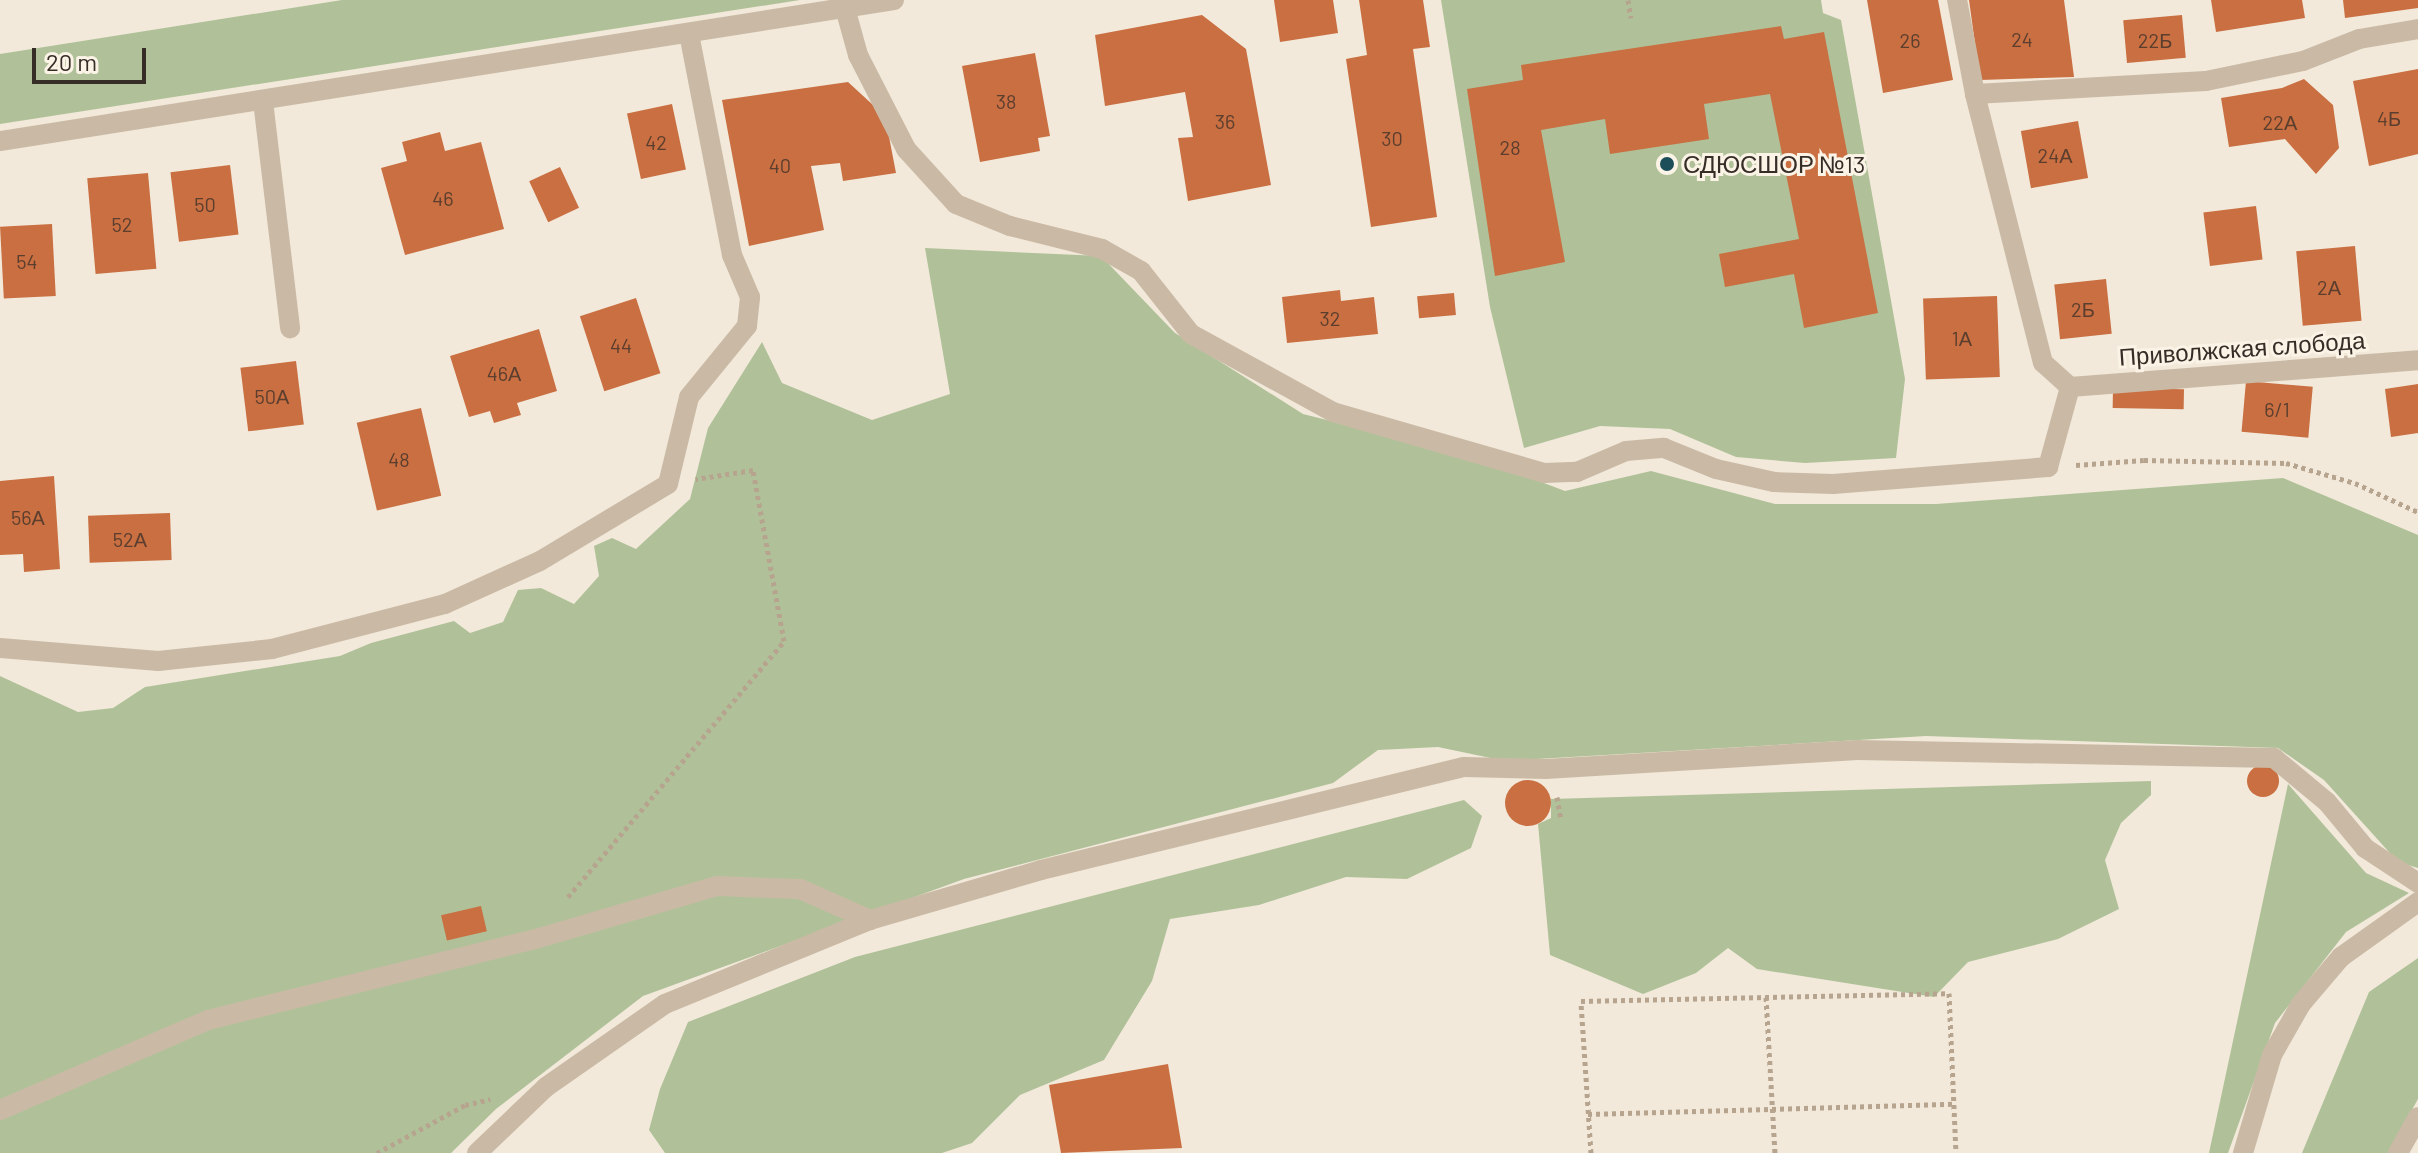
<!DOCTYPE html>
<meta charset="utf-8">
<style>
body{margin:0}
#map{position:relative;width:2418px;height:1153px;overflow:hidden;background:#f2e9da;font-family:Barlow,sans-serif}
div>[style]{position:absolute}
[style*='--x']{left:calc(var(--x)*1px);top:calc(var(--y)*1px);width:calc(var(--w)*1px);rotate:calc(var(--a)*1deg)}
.green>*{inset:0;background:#b0c199}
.building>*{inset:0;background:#c96f41;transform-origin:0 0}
.round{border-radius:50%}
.path>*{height:5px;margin-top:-2.5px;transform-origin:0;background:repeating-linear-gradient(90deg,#b6a48f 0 4px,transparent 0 8px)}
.service>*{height:20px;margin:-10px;padding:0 10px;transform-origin:10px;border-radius:10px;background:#cabaa5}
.minor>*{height:20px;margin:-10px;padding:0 10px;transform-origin:10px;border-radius:10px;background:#cabaa5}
.dots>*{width:22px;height:22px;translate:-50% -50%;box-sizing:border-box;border:4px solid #faf3e6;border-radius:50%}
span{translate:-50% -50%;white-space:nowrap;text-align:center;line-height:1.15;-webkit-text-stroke:6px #faf3e6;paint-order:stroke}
.number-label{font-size:20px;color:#5b3e2e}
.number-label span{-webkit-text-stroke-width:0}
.poi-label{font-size:24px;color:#362d27}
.left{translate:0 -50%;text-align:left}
.street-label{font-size:24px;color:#362d27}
.scale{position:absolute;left:32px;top:48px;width:114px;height:36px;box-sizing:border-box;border:4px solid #362d27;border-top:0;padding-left:10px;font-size:24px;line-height:28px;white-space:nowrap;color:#362d27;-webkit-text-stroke:6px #faf3e6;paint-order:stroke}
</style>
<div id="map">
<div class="green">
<i style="clip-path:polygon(342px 0,800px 0,0 124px,0 54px)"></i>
<i style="clip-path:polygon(1441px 0,1821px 0,1823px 13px,1841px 20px,1905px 379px,1896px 458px,1805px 463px,1736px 457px,1670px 429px,1600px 426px,1524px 448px,1490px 307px)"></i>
<i style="clip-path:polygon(925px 248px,1101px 256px,1175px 333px,1303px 414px,1475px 457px,1565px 491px,1651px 471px,1775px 504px,1936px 504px,2283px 478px,2418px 535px,2418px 868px,2398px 862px,2324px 780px,2278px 748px,1926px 736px,1505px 761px,1438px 747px,1378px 750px,1333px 783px,964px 879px,643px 996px,496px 1109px,451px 1153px,0 1153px,0 676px,78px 712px,113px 708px,145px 687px,340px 656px,371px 643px,454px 621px,470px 633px,503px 622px,518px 590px,541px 588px,574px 604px,599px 576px,594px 546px,612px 538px,636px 549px,690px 499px,708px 428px,762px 342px,782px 383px,872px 420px,950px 394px)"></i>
<i style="clip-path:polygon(2151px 781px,2151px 795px,2121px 823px,2105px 860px,2119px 909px,2058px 939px,1968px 962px,1934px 997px,1757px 969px,1728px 948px,1696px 973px,1643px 994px,1550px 955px,1538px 824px,1551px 818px,1551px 799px)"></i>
<i style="clip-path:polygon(2288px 784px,2366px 873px,2409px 893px,2346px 932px,2275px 1023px,2228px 1153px,2209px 1153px)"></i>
<i style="clip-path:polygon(1464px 800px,1482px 816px,1471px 848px,1407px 879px,1346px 877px,1259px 905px,1170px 919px,1152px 981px,1104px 1060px,1020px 1095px,972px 1143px,942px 1153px,665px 1153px,649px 1130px,660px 1089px,688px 1022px,855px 957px)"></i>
<i style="clip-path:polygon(2418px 958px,2418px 1099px,2388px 1153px,2302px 1153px,2369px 992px)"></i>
</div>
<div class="building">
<i style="clip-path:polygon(1274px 0,1333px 0,1338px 33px,1280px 42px)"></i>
<i style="clip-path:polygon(1359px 0,1423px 0,1430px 47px,1413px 49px,1437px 217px,1371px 227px,1346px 59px,1367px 55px)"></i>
<i style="clip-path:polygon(1867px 0,1938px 0,1953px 80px,1883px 93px)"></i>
<i style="clip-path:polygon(1969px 0,2064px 0,2074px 77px,1980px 80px)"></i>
<i style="clip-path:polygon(2211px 0,2302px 0,2305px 18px,2216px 32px)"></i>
<i style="clip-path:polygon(2343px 0,2418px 0,2418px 8px,2345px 18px)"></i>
<i style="clip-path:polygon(1202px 15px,1246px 49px,1271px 185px,1188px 201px,1178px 138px,1193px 137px,1185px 92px,1105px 106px,1095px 35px)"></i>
<i style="left:2182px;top:15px;width:43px;height:59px;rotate:85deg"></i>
<i style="clip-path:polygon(1781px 26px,1784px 39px,1824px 32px,1878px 313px,1804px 328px,1794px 274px,1725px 287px,1719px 254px,1799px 239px,1770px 94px,1704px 104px,1709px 139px,1610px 154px,1605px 119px,1541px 130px,1565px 262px,1495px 276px,1467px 89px,1523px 80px,1521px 65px)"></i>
<i style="clip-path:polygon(1035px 53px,1050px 136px,1038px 138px,1040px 151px,980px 162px,962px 66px)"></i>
<i style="clip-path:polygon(2418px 69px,2418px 154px,2369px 166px,2353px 81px)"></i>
<i style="clip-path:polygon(2304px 79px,2333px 105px,2339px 148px,2316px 174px,2285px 139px,2229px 147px,2221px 98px,2282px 88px)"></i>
<i style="clip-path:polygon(848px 82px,885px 116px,896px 173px,843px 181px,840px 163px,811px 166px,824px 230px,749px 246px,722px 100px)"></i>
<i style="left:672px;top:104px;width:67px;height:46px;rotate:78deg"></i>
<i style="left:2078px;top:121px;width:58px;height:58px;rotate:80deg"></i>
<i style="clip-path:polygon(440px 132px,445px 151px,481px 142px,504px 229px,405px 255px,381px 168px,407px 161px,402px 142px)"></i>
<i style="left:230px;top:165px;width:70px;height:60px;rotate:83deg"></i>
<i style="left:560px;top:167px;width:45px;height:34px;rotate:65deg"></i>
<i style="left:148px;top:173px;width:96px;height:61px;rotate:85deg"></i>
<i style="left:2256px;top:206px;width:54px;height:53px;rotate:83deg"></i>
<i style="left:52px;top:224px;width:72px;height:52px;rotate:87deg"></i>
<i style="left:2355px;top:246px;width:75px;height:59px;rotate:85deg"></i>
<i style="left:2106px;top:279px;width:55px;height:52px;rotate:84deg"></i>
<i style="clip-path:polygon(1340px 290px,1341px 301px,1374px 297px,1378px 334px,1287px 343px,1282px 297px)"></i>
<i style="left:1454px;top:293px;width:22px;height:37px;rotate:85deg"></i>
<i style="left:1997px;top:296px;width:81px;height:74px;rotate:88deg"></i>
<i style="left:636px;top:298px;width:79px;height:59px;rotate:72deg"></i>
<i style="clip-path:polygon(539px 329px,557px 391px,517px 403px,521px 415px,494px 423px,490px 411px,469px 417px,450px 356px)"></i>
<i style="left:296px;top:361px;width:64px;height:56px;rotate:83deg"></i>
<i style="left:2246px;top:381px;width:67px;height:51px;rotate:5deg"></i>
<i style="clip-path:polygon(2418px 384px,2418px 433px,2391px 437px,2385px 389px)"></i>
<i style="left:2113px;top:388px;width:71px;height:20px;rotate:1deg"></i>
<i style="left:421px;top:408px;width:90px;height:66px;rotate:77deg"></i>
<i style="clip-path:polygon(54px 476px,60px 569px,24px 572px,23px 554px,0 555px,0 481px)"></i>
<i style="left:170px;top:513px;width:47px;height:82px;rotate:88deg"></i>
<i class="round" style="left:2247px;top:765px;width:32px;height:32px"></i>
<i class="round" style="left:1505px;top:780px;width:46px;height:46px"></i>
<i style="left:481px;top:906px;width:26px;height:41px;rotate:77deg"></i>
<i style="clip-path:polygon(1168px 1064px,1182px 1148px,1061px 1153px,1049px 1085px)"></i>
</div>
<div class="path">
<i style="--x:1628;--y:0;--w:18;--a:81"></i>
<i style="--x:2076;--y:465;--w:68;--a:-4.2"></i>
<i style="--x:2144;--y:460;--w:142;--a:1.2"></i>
<i style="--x:2286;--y:463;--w:72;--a:16.2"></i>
<i style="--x:2355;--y:483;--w:69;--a:24.7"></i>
<i style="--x:1557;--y:797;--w:23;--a:80"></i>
<i style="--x:568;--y:897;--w:335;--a:-49.8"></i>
<i style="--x:784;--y:641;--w:174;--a:-100.3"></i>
<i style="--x:753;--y:470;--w:58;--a:171"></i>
<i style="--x:1766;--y:997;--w:156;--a:86.7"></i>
<i style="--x:1588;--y:1114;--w:366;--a:-1.6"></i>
<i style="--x:377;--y:1153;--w:100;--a:-28.6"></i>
<i style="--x:465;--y:1105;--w:26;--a:-13"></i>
<i style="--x:1591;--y:1153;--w:152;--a:-93.8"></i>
<i style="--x:1581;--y:1001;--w:368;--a:-1.2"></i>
<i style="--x:1949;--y:993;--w:160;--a:87.5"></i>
</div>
<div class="service">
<i style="--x:845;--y:8;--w:49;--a:74.5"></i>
<i style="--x:858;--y:55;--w:106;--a:62.9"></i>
<i style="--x:906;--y:149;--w:74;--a:47.7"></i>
<i style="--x:956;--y:204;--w:58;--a:22.2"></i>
<i style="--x:1010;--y:226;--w:95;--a:14"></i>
<i style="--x:1102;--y:249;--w:45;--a:29.4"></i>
<i style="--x:1141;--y:271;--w:80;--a:51.6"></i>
<i style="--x:1191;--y:334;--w:162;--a:28.8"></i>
<i style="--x:1333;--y:412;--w:220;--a:16.1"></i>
<i style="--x:1544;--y:473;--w:33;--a:-2"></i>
<i style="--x:1577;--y:472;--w:53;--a:-23.2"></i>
<i style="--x:1626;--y:451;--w:38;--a:-5"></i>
<i style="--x:1664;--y:448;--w:56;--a:22"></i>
<i style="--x:1716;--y:469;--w:59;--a:12.6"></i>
<i style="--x:1774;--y:482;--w:59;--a:1.9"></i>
<i style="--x:1833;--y:484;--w:216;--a:-4.5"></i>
<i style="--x:2048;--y:467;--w:83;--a:-74.6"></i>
<i style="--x:2070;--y:387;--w:36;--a:-138"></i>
<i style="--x:2043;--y:363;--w:277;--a:-104.2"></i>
<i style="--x:1975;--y:94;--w:96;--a:-100.8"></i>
<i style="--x:1975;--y:94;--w:231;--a:-3.2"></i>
<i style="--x:2206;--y:81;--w:99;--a:-11.7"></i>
<i style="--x:2303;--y:61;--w:60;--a:-21.4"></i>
<i style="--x:2359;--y:39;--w:60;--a:-9.6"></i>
<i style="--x:263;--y:101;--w:229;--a:83.2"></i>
<i style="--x:0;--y:141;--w:905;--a:-8.96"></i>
<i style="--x:0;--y:648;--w:159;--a:4.7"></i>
<i style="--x:158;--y:661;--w:115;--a:-6"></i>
<i style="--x:272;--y:649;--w:179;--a:-14.6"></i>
<i style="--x:445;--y:604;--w:104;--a:-24.4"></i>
<i style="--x:540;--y:561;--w:149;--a:-31"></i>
<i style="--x:668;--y:484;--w:89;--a:-76.4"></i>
<i style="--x:689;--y:397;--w:92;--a:-50.8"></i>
<i style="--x:747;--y:326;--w:29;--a:-84"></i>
<i style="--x:750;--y:297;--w:46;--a:-113.2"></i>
<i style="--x:732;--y:255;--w:226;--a:-101"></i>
<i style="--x:0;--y:1110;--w:227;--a:-23.4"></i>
<i style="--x:208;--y:1020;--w:341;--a:-13.9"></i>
<i style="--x:539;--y:938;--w:185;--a:-16.3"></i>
<i style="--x:717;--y:886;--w:83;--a:2.1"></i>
<i style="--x:800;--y:889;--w:77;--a:23.9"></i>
<i style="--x:477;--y:1153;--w:95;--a:-43.7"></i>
<i style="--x:546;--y:1087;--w:145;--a:-34.9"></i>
<i style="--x:665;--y:1004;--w:222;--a:-22.3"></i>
<i style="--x:870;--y:920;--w:178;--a:-16.3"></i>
<i style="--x:1041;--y:870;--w:435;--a:-13.7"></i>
<i style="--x:1464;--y:767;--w:82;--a:1.4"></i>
<i style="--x:1546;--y:769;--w:312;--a:-3.5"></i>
<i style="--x:1857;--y:750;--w:417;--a:1.1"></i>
<i style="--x:2274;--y:758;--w:69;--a:39.7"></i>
<i style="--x:2327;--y:802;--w:60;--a:50.4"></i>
<i style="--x:2365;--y:848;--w:64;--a:33.4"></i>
<i style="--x:2398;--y:1153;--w:41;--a:-60.9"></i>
</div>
<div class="minor">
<i style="--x:2070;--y:387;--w:349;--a:-4.4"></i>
<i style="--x:2243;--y:1153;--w:102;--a:-73.5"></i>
<i style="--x:2272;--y:1055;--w:59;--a:-60.4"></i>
<i style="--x:2301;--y:1004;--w:62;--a:-49.6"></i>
<i style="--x:2341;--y:957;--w:95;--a:-35.5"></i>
</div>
<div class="dots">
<i style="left:1667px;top:164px;background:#1b4e58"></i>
</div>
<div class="number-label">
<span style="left:2022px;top:39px">24</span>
<span style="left:1910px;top:40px">26</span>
<span style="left:2155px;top:40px">22Б</span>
<span style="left:1006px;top:101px">38</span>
<span style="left:2389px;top:118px">4Б</span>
<span style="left:1225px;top:121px">36</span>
<span style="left:2280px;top:122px">22А</span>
<span style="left:1392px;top:138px">30</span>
<span style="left:656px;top:142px">42</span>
<span style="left:1510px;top:147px">28</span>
<span style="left:2055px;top:155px">24А</span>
<span style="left:780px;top:165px">40</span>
<span style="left:443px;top:198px">46</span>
<span style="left:205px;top:204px">50</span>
<span style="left:122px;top:224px">52</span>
<span style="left:27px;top:261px">54</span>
<span style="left:2329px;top:287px">2А</span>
<span style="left:2083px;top:309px">2Б</span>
<span style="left:1330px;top:318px">32</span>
<span style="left:1962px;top:338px">1А</span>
<span style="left:621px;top:345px">44</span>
<span style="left:504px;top:373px">46А</span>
<span style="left:272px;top:396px">50А</span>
<span style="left:2277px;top:409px">6/1</span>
<span style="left:399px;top:459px">48</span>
<span style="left:28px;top:517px">56А</span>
<span style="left:130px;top:539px">52А</span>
</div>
<div class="poi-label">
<span class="left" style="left:1683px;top:164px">СДЮСШОР №13</span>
</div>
<div class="street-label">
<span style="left:2242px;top:348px;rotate:-4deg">Приволжская слобода</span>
</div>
<div class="scale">20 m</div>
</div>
